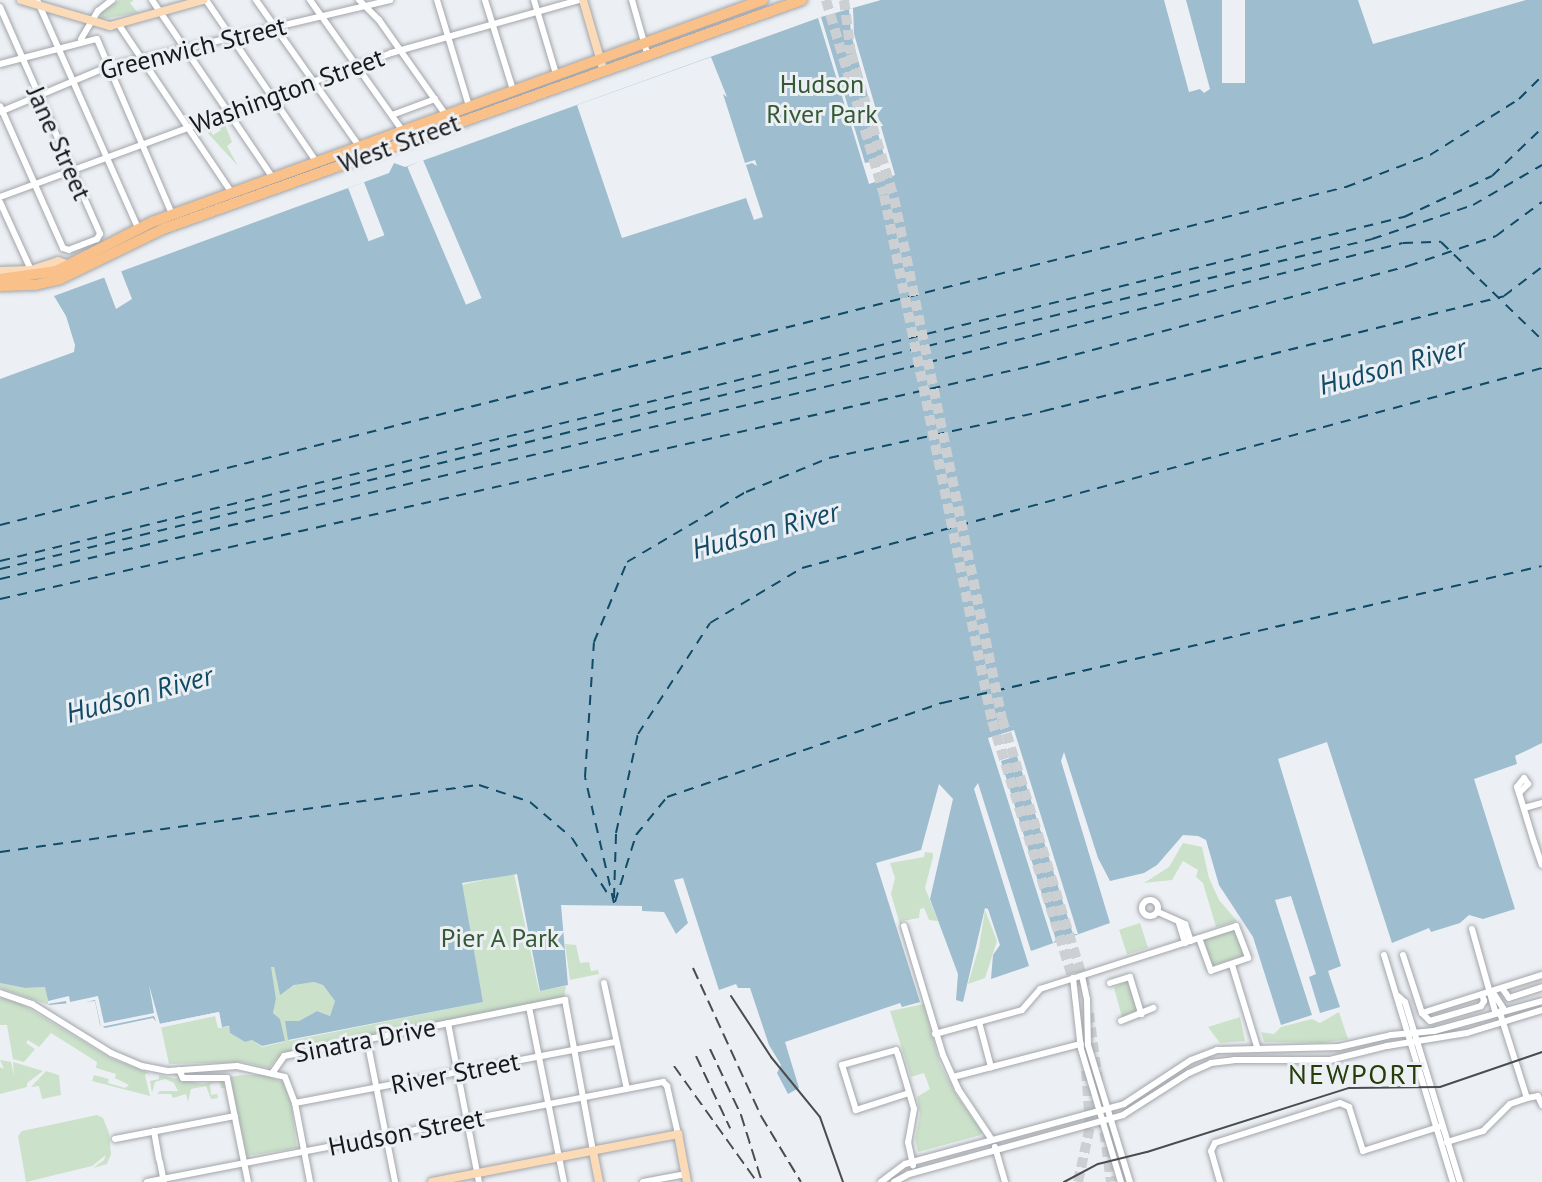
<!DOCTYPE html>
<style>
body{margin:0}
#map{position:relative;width:1542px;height:1182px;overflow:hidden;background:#ecf0f4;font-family:"PT Sans",sans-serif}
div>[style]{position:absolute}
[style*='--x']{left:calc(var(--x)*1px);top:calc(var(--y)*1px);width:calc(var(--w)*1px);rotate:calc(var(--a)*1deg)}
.green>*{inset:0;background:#cbe1ca;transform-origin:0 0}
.water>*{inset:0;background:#9ebdcf}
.pier>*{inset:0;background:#ecf0f4;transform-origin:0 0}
.ferry>*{height:2px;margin-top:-1px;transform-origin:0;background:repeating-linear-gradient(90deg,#114a65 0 10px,transparent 0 18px)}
.highway-tunnel>*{height:10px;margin-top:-5px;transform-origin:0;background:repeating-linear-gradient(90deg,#ccd0d3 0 10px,transparent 0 15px)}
.roads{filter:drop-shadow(0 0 2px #a2a5aa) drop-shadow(0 0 2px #a2a5aa)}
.minor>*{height:6px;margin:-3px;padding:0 3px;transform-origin:3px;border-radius:3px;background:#fff}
.minor>.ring{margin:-3px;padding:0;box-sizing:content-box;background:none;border:6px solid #fff;border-radius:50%}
.major>*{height:8px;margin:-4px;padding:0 4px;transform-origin:4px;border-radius:4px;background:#fbdab8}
.highway>*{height:10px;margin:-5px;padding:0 5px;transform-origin:5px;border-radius:5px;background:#f9c189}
.tram>*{height:2px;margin:-1px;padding:0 1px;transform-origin:1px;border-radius:1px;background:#4a4c4e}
.rail>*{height:2px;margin-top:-1px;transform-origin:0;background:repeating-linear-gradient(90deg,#4a4c4e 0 12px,transparent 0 18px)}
span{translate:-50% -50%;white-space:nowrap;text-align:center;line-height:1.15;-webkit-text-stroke:6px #ecf0f4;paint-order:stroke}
.street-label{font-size:26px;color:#18191b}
.park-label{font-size:26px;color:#345934}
.water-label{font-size:28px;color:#114a65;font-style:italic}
.neighbourhood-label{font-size:28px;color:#263c09;letter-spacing:2px}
</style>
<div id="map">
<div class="green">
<i style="clip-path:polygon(119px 0,134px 0,130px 3px,138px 13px,101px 19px,102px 12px)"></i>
<i style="clip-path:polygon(223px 120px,232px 142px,227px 146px,238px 166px,204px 129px,208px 127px,213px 135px,221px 130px,217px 124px)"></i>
<i style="clip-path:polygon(1183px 843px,1202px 847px,1209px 878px,1219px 900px,1237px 921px,1216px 927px,1203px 883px,1196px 877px,1198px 870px,1183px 861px,1172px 880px,1144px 883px,1169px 867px)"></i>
<i style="clip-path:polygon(925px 852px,933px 853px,933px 857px,925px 888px,938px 921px,929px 920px,924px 908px,920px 909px,919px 918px,902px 921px,902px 931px,891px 894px,895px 878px,890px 863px,924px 857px)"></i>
<i style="clip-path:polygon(514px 873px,539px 991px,566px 986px,564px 999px,294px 1051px,278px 1057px,269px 1068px,242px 1062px,169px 1064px,161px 1027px,219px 1015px,222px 1027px,229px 1027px,230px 1033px,245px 1042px,252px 1040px,262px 1047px,284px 1042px,280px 1019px,273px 1013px,276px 999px,270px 967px,274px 967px,280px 994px,297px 984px,314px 982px,323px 985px,335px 1001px,330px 1016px,317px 1011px,299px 1021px,285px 1021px,289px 1041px,483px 1002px,461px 885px)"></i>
<i style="clip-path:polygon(985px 910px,997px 941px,985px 978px,968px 984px,979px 947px)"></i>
<i style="left:1140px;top:923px;width:26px;height:22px;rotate:72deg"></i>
<i style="left:1236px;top:929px;width:28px;height:34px;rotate:73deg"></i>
<i style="clip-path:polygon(565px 944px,576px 945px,580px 963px,589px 962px,591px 971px,598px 970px,599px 974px,570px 980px)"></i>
<i style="clip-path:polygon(1127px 981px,1139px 1012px,1126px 1018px,1122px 1017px,1114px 988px)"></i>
<i style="clip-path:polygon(0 983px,25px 988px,45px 987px,49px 1005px,0 988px)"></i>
<i style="clip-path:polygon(0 998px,18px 1002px,110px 1058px,149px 1073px,150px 1077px,148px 1073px,145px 1075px,150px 1096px,92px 1081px,94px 1075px,109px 1079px,108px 1083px,125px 1088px,129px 1085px,115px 1078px,116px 1074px,96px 1068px,97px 1062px,51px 1033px,39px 1047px,28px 1040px,26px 1043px,35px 1049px,24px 1062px,13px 1059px,7px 1025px,0 1025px)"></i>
<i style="clip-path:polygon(924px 1004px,940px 1064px,957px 1096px,982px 1132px,981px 1135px,918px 1152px,915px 1139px,920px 1114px,917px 1097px,930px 1089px,924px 1073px,911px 1077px,890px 1011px)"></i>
<i style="clip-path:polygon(1339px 1012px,1348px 1039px,1322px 1043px,1264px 1042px,1261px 1032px,1274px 1034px,1281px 1027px,1312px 1019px,1320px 1023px)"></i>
<i style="clip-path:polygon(1240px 1017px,1245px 1041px,1220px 1043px,1208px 1027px)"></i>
<i style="clip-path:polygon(0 1060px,11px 1062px,14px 1076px,13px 1062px,43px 1071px,27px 1083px,27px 1087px,0 1094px,0 1067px,4px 1069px)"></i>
<i style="clip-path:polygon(46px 1071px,59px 1075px,61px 1095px,42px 1099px,39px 1086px,31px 1087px)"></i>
<i style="clip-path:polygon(159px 1075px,202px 1084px,223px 1080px,225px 1088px,221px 1088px,219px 1081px,210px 1084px,211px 1095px,217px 1094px,218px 1098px,211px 1099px,206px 1086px,191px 1089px,188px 1102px,186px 1094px,173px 1098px,171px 1094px,157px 1094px,160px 1091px,178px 1091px,174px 1083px,165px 1079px,155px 1082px,152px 1093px,150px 1081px,159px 1079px)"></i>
<i style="clip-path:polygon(243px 1075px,265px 1075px,284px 1083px,291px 1104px,297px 1148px,247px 1156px,229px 1077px)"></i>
<i style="clip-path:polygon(97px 1115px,103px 1118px,109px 1133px,111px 1154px,107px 1164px,93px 1168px,104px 1160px,106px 1155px,92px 1166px,26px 1182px,18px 1136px,22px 1131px)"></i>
</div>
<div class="water">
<i style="clip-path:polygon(881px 0,1358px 0,1373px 44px,1526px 0,1542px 0,1542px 743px,1515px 756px,1517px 764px,1474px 779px,1515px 909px,1483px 919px,1469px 915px,1460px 923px,1431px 932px,1429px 928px,1392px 943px,1327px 742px,1278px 759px,1341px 966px,1328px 971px,1340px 1007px,1320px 1013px,1309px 977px,1316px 974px,1291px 896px,1275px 900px,1312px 1015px,1281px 1025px,1253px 937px,1219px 885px,1206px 840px,1198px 836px,1183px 835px,1157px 865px,1144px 873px,1110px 881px,1098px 858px,1064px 752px,1061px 761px,1110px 923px,1031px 951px,978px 783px,974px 789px,1029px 966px,991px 979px,993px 955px,1000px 945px,988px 909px,985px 908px,963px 1002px,956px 1000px,958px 974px,930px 899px,953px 799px,939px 784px,921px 850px,876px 863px,920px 1002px,902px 1007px,900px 1003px,785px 1042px,799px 1088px,788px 1094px,777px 1073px,781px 1065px,769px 1045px,750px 988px,738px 988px,736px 984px,719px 990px,683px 878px,674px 880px,688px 923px,676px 934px,664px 912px,642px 911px,642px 906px,561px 905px,568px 985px,540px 991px,517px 874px,462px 883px,483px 1002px,288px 1040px,285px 1021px,299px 1021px,317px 1011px,330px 1016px,335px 1001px,323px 985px,314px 982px,294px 985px,280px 995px,274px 967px,271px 967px,276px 999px,273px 1013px,280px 1019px,285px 1041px,262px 1046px,252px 1040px,245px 1042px,230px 1033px,229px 1026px,222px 1027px,219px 1012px,159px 1024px,153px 1018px,105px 1028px,100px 1025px,95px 1001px,49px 1005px,45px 987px,25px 988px,0 983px,0 379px,74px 352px,75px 345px,66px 316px,54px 296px,389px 173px,394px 163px,405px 167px,821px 17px)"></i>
</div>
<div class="pier">
<i style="clip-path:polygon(1164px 0,1186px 0,1210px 89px,1204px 93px,1200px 89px,1189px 92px)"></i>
<i style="left:1222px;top:0;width:23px;height:83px"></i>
<i style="clip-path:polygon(853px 8px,854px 34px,895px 175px,869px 184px,818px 18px,821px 17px,865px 163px,885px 159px,851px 34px,849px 9px)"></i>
<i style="clip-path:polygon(711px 57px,727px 97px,723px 94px,745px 163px,755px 160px,757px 166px,752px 163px,746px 165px,763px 217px,754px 220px,746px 198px,622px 238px,577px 105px)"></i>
<i style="left:423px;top:160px;width:150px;height:17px;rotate:67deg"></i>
<i style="left:364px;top:182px;width:57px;height:17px;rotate:69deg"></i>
<i style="clip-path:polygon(121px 271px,132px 299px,116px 309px,104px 277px)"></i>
<i style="clip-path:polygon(1014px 730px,1078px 934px,1073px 934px,1017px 756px,1001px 761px,1056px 940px,1053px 943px,988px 738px)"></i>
<i style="clip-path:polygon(149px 985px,160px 1024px,219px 1012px,222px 1028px,218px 1028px,215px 1016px,159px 1028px,154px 1016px,101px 1027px,95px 1000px,67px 1006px,66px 1001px,48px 1004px,48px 1001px,69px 996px,70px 1002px,98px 996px,104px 1023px,154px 1013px)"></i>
</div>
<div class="ferry">
<i style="--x:0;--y:525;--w:1388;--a:-14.1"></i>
<i style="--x:1346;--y:187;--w:90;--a:-20.9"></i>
<i style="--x:1430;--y:155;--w:105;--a:-32.2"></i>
<i style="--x:1519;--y:99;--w:33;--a:-45"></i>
<i style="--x:0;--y:561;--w:1446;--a:-13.77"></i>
<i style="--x:1404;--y:217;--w:97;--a:-25"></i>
<i style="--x:1492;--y:176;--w:69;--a:-43.8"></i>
<i style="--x:0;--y:569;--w:1411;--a:-13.52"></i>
<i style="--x:1372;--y:239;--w:107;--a:-18.6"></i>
<i style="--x:1473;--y:205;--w:80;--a:-30.1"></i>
<i style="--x:0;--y:579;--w:934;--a:-13.11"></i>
<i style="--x:910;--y:367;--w:508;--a:-14.12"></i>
<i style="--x:1403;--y:243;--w:38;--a:-2"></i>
<i style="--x:1441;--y:242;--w:141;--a:44.1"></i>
<i style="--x:0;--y:599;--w:1066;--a:-12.73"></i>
<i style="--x:1040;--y:364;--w:381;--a:-14.9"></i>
<i style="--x:1408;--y:266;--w:93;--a:-18.8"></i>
<i style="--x:1496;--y:236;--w:57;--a:-36.5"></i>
<i style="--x:0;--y:852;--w:484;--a:-8"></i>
<i style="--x:479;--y:785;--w:54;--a:18.4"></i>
<i style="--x:530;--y:802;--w:55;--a:40.6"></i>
<i style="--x:572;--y:838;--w:72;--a:57.4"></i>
<i style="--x:614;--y:898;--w:65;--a:-88.2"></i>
<i style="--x:616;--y:833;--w:101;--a:-77.5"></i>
<i style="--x:638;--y:734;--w:132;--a:-57"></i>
<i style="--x:710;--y:623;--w:107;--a:-30.9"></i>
<i style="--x:802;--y:568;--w:767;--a:-15.12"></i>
<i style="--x:615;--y:902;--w:70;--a:-72.6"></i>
<i style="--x:636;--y:835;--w:49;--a:-50.8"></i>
<i style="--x:667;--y:797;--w:291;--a:-18.9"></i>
<i style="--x:942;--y:703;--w:615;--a:-12.86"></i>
<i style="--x:614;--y:903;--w:129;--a:-103"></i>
<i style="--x:585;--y:777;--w:135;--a:-86.2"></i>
<i style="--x:594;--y:642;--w:87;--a:-67.6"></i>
<i style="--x:627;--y:562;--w:138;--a:-30.5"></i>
<i style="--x:746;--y:492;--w:90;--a:-22.3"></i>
<i style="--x:829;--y:458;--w:220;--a:-12.3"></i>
<i style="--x:1044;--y:411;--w:474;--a:-14"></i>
<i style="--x:1504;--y:296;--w:48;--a:-37.3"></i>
</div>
<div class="highway-tunnel">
<i style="--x:826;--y:0;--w:203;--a:73.4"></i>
<i style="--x:884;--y:195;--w:537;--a:78.4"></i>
<i style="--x:992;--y:721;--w:278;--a:72.6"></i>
<i style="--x:844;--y:0;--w:54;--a:82.6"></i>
<i style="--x:851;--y:54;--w:150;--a:73.4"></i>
<i style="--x:894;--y:198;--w:532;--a:78.29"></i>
<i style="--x:1002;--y:719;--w:280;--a:72.7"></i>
<i style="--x:1089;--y:1013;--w:170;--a:82.6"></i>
<i style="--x:1078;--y:1182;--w:57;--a:-77.9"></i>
<i style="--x:1090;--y:1126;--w:57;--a:-94"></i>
</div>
<div class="roads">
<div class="minor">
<i style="--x:37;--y:0;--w:249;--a:66.1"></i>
<i style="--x:152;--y:0;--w:215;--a:55.8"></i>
<i style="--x:206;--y:0;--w:195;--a:55.7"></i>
<i style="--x:256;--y:0;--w:179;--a:54.8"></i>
<i style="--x:310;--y:0;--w:159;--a:54.7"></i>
<i style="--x:359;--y:0;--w:28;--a:45"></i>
<i style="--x:379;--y:20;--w:115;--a:54.9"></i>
<i style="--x:437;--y:0;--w:111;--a:73.2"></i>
<i style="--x:485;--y:0;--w:94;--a:72.7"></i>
<i style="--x:534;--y:0;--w:77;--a:73.4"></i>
<i style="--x:632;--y:0;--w:55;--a:74.2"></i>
<i style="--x:0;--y:7;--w:248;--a:66.2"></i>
<i style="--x:100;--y:234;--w:6;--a:121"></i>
<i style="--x:97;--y:239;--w:30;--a:159"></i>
<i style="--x:69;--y:250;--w:6;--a:-162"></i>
<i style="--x:63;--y:248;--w:155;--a:-113.9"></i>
<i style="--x:119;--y:25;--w:202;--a:56.1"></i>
<i style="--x:81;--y:39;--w:33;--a:-59"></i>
<i style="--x:98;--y:11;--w:18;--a:-38"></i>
<i style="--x:0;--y:64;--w:100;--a:-14.5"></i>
<i style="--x:97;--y:39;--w:190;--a:66.8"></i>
<i style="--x:0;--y:112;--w:116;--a:-22.8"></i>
<i style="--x:107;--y:67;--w:291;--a:-13.3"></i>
<i style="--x:392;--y:115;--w:46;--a:-20.4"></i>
<i style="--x:0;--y:197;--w:417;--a:-20.2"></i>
<i style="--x:391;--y:53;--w:195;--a:-15.7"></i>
<i style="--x:0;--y:202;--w:75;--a:65.5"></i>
<i style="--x:1519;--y:793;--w:13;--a:-45"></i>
<i style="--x:1528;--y:784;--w:7;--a:-124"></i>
<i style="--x:1524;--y:778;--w:11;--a:128"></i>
<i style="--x:1517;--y:787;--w:6;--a:72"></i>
<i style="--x:1519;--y:793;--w:51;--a:73"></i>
<i style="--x:1534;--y:842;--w:24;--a:71"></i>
<i style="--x:1524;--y:808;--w:19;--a:-16"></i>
<i class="ring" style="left:1142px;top:900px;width:10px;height:10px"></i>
<i style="--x:1158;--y:912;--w:30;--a:24"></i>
<i style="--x:1185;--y:924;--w:18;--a:71"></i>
<i style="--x:1179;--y:923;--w:21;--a:73"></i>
<i style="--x:904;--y:926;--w:135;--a:73.2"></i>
<i style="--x:943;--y:1055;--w:37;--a:66"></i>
<i style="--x:958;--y:1089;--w:61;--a:56.3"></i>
<i style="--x:1472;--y:929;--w:85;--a:74.3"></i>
<i style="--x:1495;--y:1011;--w:5;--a:22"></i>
<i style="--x:1384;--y:955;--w:237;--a:73.1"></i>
<i style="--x:1403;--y:955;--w:61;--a:71.9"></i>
<i style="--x:1422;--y:1013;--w:126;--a:-17.6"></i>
<i style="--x:1232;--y:965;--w:86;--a:73"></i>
<i style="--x:1082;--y:976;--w:24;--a:78"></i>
<i style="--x:1087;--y:999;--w:46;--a:88.8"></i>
<i style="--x:1088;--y:1045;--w:143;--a:73"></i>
<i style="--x:1073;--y:978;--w:71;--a:83.6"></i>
<i style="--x:1081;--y:1049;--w:139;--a:73.3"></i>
<i style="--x:604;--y:983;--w:108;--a:77.8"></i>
<i style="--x:1110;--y:983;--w:21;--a:-17"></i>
<i style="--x:1130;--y:977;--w:39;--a:73"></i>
<i style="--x:1502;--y:988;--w:12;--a:55"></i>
<i style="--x:1509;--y:998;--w:35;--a:-18"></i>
<i style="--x:1492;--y:991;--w:20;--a:57"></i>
<i style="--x:1503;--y:1008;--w:6;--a:121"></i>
<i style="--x:1500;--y:1013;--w:89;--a:72.4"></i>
<i style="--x:1527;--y:1098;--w:11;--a:-10"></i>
<i style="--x:1538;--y:1096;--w:10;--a:66"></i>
<i style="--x:0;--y:993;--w:34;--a:19"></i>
<i style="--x:32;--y:1004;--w:93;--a:31.8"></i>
<i style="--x:111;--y:1053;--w:34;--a:23"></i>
<i style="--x:142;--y:1066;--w:26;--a:11"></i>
<i style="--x:168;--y:1071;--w:69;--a:-4.1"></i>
<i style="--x:237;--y:1066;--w:49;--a:12.9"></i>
<i style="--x:285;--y:1077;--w:28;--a:69"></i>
<i style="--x:295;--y:1103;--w:80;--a:79.2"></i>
<i style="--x:1398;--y:996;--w:9;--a:41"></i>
<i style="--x:1405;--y:1002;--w:188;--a:73"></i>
<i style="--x:529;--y:1007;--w:178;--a:78.7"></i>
<i style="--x:1422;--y:1013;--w:11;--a:45"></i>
<i style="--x:1430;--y:1021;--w:53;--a:-16.4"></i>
<i style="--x:1481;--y:1006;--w:6;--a:-59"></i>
<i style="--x:1484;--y:1001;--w:7;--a:-106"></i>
<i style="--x:1121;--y:1021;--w:35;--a:-22"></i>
<i style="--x:979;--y:1022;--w:47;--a:75.1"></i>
<i style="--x:448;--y:1023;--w:162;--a:79"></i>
<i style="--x:935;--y:1034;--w:90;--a:-15.4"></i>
<i style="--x:1022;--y:1010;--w:28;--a:-49"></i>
<i style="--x:1040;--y:989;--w:206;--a:-17.8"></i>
<i style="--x:1236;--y:926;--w:34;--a:69"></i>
<i style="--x:1248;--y:958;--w:39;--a:161"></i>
<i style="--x:1211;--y:971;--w:35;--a:-110"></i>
<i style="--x:367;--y:1040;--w:145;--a:78.8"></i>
<i style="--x:179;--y:1070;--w:9;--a:63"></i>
<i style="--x:183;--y:1078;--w:44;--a:0"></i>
<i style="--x:227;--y:1078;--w:106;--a:78.6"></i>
<i style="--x:273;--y:1072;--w:19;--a:-55"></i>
<i style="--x:284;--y:1056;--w:287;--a:-11.3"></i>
<i style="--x:565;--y:1000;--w:154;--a:79.5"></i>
<i style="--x:953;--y:1077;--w:132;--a:-14.5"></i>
<i style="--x:909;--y:1093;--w:56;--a:162.2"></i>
<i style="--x:856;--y:1110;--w:47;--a:-107.3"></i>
<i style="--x:842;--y:1065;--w:56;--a:-15.5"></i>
<i style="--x:896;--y:1050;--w:5;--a:68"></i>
<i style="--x:898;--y:1055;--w:56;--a:73.5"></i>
<i style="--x:914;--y:1109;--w:34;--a:100"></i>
<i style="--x:908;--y:1142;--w:24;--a:78"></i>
<i style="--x:295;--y:1103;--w:327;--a:-10.8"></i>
<i style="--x:154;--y:1131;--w:29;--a:80"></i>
<i style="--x:115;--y:1139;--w:122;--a:-10.9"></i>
<i style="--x:1447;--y:1142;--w:38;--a:-17"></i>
<i style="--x:1483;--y:1131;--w:38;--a:-45"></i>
<i style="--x:1510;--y:1104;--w:18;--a:-19"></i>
<i style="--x:995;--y:1147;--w:36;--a:74"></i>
<i style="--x:160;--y:1162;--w:20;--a:79"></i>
<i style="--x:147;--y:1182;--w:526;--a:-10.97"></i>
<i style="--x:663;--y:1082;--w:6;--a:45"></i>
<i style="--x:667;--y:1086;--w:49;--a:77.1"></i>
<i style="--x:643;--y:1182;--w:44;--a:-10.5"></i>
<i style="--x:881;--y:1182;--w:30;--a:-37"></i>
<i style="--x:905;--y:1164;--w:227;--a:-15.3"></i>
<i style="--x:1124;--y:1104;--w:80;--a:-33.3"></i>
<i style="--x:1191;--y:1060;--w:28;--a:-21"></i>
<i style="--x:1217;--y:1050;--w:122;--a:-1.4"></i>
<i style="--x:1339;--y:1047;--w:53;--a:-13"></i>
<i style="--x:1391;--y:1035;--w:43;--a:-5.3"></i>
<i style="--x:1434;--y:1031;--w:112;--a:-15.5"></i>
<i style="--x:894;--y:1182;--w:17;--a:-28"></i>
<i style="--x:909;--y:1174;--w:222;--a:-15.4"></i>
<i style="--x:1123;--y:1115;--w:78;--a:-32.5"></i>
<i style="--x:1189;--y:1073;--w:24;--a:-24"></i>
<i style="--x:1211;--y:1063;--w:23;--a:-7"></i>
<i style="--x:1234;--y:1060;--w:96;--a:0"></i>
<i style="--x:1330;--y:1060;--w:59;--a:-13.8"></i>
<i style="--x:1387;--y:1046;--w:81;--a:-9.2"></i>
<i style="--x:1467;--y:1033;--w:78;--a:-17"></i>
<i style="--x:1220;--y:1182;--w:32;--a:-106"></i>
<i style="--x:1211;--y:1151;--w:9;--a:-63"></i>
<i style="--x:1215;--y:1143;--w:131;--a:-17.7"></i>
<i style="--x:1340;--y:1103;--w:10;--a:24"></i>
<i style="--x:1349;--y:1107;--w:46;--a:72.3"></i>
<i style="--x:1363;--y:1151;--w:83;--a:-17.6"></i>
</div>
<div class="major">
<i style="--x:21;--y:0;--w:93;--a:16.3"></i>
<i style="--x:110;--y:26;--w:97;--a:-15.6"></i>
<i style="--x:583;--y:0;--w:72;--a:73.8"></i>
<i style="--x:0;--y:271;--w:31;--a:-2"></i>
<i style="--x:31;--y:270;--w:28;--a:-18"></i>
<i style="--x:58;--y:261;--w:15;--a:20"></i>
<i style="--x:593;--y:1151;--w:32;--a:79"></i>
<i style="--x:432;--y:1182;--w:251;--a:-11"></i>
<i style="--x:678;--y:1134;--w:49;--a:79.4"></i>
</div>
<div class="highway">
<i style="--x:0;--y:279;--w:57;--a:-8.1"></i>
<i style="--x:56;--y:271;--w:108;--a:-27"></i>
<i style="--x:152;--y:222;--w:650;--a:-19.97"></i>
<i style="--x:0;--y:286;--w:35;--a:-2"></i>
<i style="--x:35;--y:285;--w:26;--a:-13"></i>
<i style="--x:60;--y:279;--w:114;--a:-25.9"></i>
<i style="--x:163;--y:229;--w:679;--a:-19.72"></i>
</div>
</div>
<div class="tram">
<i style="--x:731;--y:996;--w:73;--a:56.7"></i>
<i style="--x:771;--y:1057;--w:77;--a:50.8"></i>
<i style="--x:820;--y:1117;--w:69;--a:70.5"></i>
<i style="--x:1064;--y:1182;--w:38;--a:-28"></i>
<i style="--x:1098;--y:1164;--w:50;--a:-13.8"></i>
<i style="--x:1147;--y:1152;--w:212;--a:-17.6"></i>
<i style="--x:1349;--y:1088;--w:91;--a:-0.6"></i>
<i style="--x:1440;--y:1087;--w:108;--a:-18.9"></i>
</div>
<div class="rail">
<i style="--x:693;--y:968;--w:163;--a:65.3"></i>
<i style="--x:761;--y:1116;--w:77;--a:58.8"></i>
<i style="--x:710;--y:1049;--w:73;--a:64.8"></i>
<i style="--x:741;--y:1115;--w:70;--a:72.6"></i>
<i style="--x:696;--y:1056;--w:80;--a:64.7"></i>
<i style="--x:674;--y:1066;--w:139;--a:54.4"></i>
</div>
<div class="street-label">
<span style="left:193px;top:48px;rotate:-14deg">Greenwich Street</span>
<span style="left:287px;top:91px;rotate:-20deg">Washington Street</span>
<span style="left:59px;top:143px;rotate:66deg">Jane Street</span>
<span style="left:399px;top:143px;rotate:-20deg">West Street</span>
<span style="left:365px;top:1040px;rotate:-11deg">Sinatra Drive</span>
<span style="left:455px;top:1073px;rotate:-11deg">River Street</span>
<span style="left:406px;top:1132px;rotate:-11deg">Hudson Street</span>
</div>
<div class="park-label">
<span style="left:822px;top:99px">Hudson<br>River Park</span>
<span style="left:500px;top:938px">Pier A Park</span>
</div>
<div class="water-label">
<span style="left:1392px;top:366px;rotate:-15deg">Hudson River</span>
<span style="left:765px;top:530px;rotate:-15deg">Hudson River</span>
<span style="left:139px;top:694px;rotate:-15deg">Hudson River</span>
</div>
<div class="neighbourhood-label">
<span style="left:1356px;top:1074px">NEWPORT</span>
</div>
</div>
